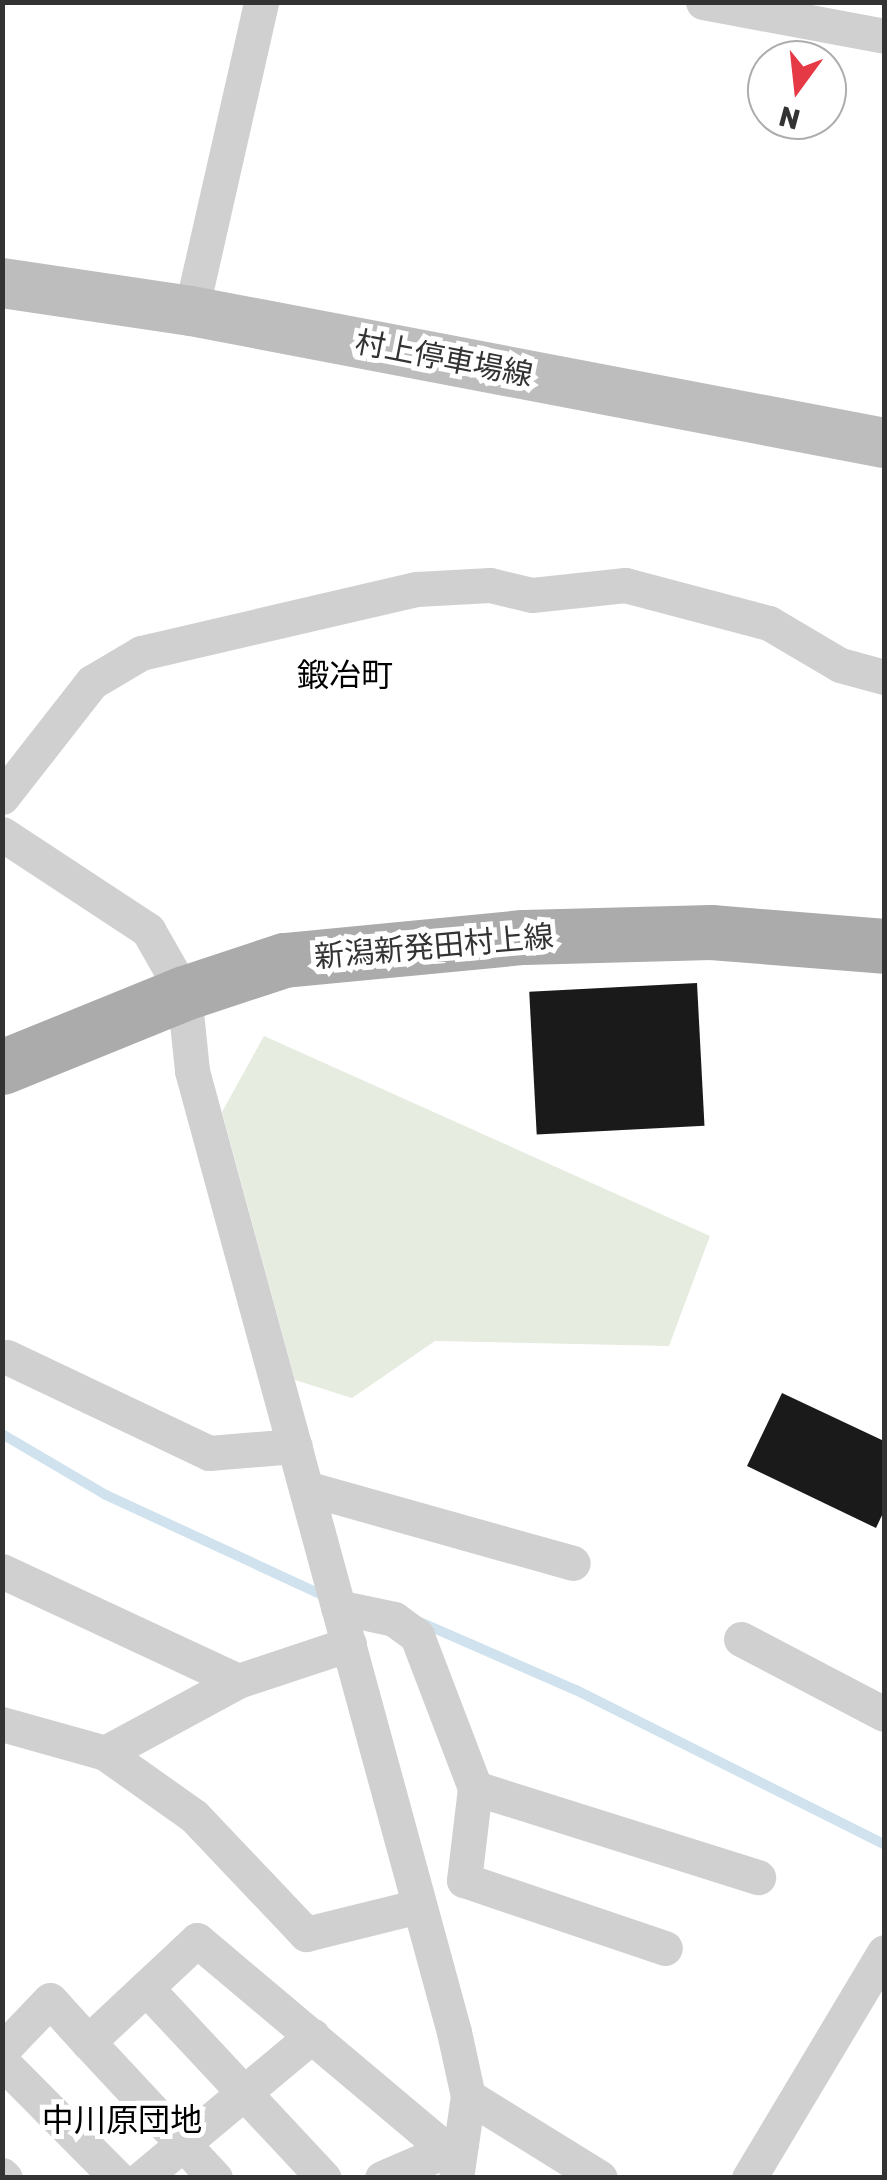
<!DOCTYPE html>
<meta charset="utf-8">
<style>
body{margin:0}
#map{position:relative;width:887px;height:2180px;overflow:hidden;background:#fff;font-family:Rubik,"Noto Sans JP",sans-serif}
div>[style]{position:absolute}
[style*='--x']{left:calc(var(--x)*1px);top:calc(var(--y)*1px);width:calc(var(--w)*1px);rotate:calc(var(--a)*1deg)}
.green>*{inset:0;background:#e6ecdf}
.stream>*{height:10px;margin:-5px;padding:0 5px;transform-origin:5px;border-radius:5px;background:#cfe2ee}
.building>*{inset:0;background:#1a1a1a;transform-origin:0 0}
.minor>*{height:35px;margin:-17.5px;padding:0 17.5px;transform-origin:17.5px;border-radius:17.5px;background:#d0d0d0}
.secondary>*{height:50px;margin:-25px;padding:0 25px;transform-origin:25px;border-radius:25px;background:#bdbdbd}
.primary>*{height:55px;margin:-27.5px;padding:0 27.5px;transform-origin:27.5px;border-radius:27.5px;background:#ababab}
span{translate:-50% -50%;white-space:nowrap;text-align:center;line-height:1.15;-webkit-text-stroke:10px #fff;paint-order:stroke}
.street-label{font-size:30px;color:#333}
.neighbourhood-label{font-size:32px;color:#000}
.frame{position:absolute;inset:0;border:5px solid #333;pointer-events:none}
.north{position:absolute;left:747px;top:40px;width:100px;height:100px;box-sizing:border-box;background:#fff;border:2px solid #adadad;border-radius:50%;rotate:195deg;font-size:28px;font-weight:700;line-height:40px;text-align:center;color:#333}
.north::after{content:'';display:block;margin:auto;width:35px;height:45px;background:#e63946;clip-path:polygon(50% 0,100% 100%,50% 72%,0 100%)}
</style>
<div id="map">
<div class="green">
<i style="clip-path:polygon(264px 1036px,710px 1236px,669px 1346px,435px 1341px,352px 1398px,295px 1380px,222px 1112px)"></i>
</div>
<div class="stream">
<i style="--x:2;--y:1434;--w:121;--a:30.4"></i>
<i style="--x:106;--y:1495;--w:243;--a:24.8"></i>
<i style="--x:420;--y:1622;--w:170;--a:23.6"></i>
<i style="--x:576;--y:1690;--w:344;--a:26.6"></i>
</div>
<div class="building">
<i style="left:697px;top:983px;width:143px;height:168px;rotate:87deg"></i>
<i style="clip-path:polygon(782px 1393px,884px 1441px,884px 1511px,876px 1528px,747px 1466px)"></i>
</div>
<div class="minor">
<i style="--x:703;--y:2;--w:184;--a:10.6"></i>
<i style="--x:191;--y:311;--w:317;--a:-77.2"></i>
<i style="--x:2;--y:797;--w:146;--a:-52"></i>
<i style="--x:92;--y:682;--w:57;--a:-30.6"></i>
<i style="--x:141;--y:653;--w:283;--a:-13.1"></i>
<i style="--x:417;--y:589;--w:73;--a:-3.1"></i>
<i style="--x:490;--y:585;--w:43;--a:13.4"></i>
<i style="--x:532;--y:595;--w:94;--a:-6.1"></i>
<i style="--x:625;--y:585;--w:149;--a:14.8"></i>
<i style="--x:769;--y:623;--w:82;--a:30.6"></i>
<i style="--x:840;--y:665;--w:46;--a:15.3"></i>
<i style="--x:2;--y:834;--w:175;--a:33.3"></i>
<i style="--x:148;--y:930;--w:73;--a:60.3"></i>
<i style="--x:184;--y:993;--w:78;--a:84.1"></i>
<i style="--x:192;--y:1071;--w:996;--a:74.75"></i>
<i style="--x:454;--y:2032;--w:66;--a:77.7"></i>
<i style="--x:468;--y:2096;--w:83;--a:98.3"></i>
<i style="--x:7;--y:1357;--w:224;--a:25.4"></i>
<i style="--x:209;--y:1453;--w:86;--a:-4.7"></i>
<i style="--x:306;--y:1488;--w:277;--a:15.7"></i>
<i style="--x:2;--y:1571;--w:260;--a:25"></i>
<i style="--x:338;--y:1607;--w:57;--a:12.1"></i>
<i style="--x:394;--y:1619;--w:29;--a:36"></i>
<i style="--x:417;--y:1636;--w:163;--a:69.1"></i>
<i style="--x:475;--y:1788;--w:297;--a:17.5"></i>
<i style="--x:741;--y:1639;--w:161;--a:27.7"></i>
<i style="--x:2;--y:1724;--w:107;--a:15.7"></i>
<i style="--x:105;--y:1753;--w:151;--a:-28.4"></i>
<i style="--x:238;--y:1681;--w:117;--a:-18.4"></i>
<i style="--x:105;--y:1753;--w:109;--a:35.3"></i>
<i style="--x:194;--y:1816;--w:163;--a:46.5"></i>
<i style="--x:306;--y:1934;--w:116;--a:-13.9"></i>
<i style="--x:475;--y:1788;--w:93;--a:96.8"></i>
<i style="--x:464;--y:1880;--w:212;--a:18.7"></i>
<i style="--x:146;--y:1988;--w:260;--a:46.9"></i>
<i style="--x:2;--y:2050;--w:69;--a:-46.2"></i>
<i style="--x:50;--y:2000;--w:57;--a:47.9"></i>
<i style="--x:2;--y:2062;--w:163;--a:45.2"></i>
<i style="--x:468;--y:2096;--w:155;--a:31.8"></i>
<i style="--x:2;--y:2175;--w:4;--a:45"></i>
<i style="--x:142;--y:2178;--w:222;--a:-39.9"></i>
<i style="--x:215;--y:2178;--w:186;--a:-133"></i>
<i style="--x:88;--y:2042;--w:149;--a:-43.1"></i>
<i style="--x:197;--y:1940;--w:326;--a:40.1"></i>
<i style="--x:382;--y:2178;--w:86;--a:-23.3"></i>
<i style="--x:749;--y:2178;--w:263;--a:-59.1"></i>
</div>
<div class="secondary">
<i style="--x:2;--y:283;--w:191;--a:8.4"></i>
<i style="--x:191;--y:311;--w:705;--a:10.78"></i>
</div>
<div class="primary">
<i style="--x:2;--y:1067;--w:196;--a:-22.1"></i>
<i style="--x:184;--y:993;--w:105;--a:-18.3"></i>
<i style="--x:284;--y:960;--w:240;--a:-5.5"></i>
<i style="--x:523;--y:937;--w:188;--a:-1.5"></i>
<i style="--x:711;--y:932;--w:174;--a:4.6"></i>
</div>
<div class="street-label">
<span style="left:444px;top:359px;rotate:11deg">村上停車場線</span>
<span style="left:434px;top:947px;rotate:-5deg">新潟新発田村上線</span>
</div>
<div class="neighbourhood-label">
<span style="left:345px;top:675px">鍛冶町</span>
<span style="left:122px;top:2120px">中川原団地</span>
</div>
<div class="frame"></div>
<div class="north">N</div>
</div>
